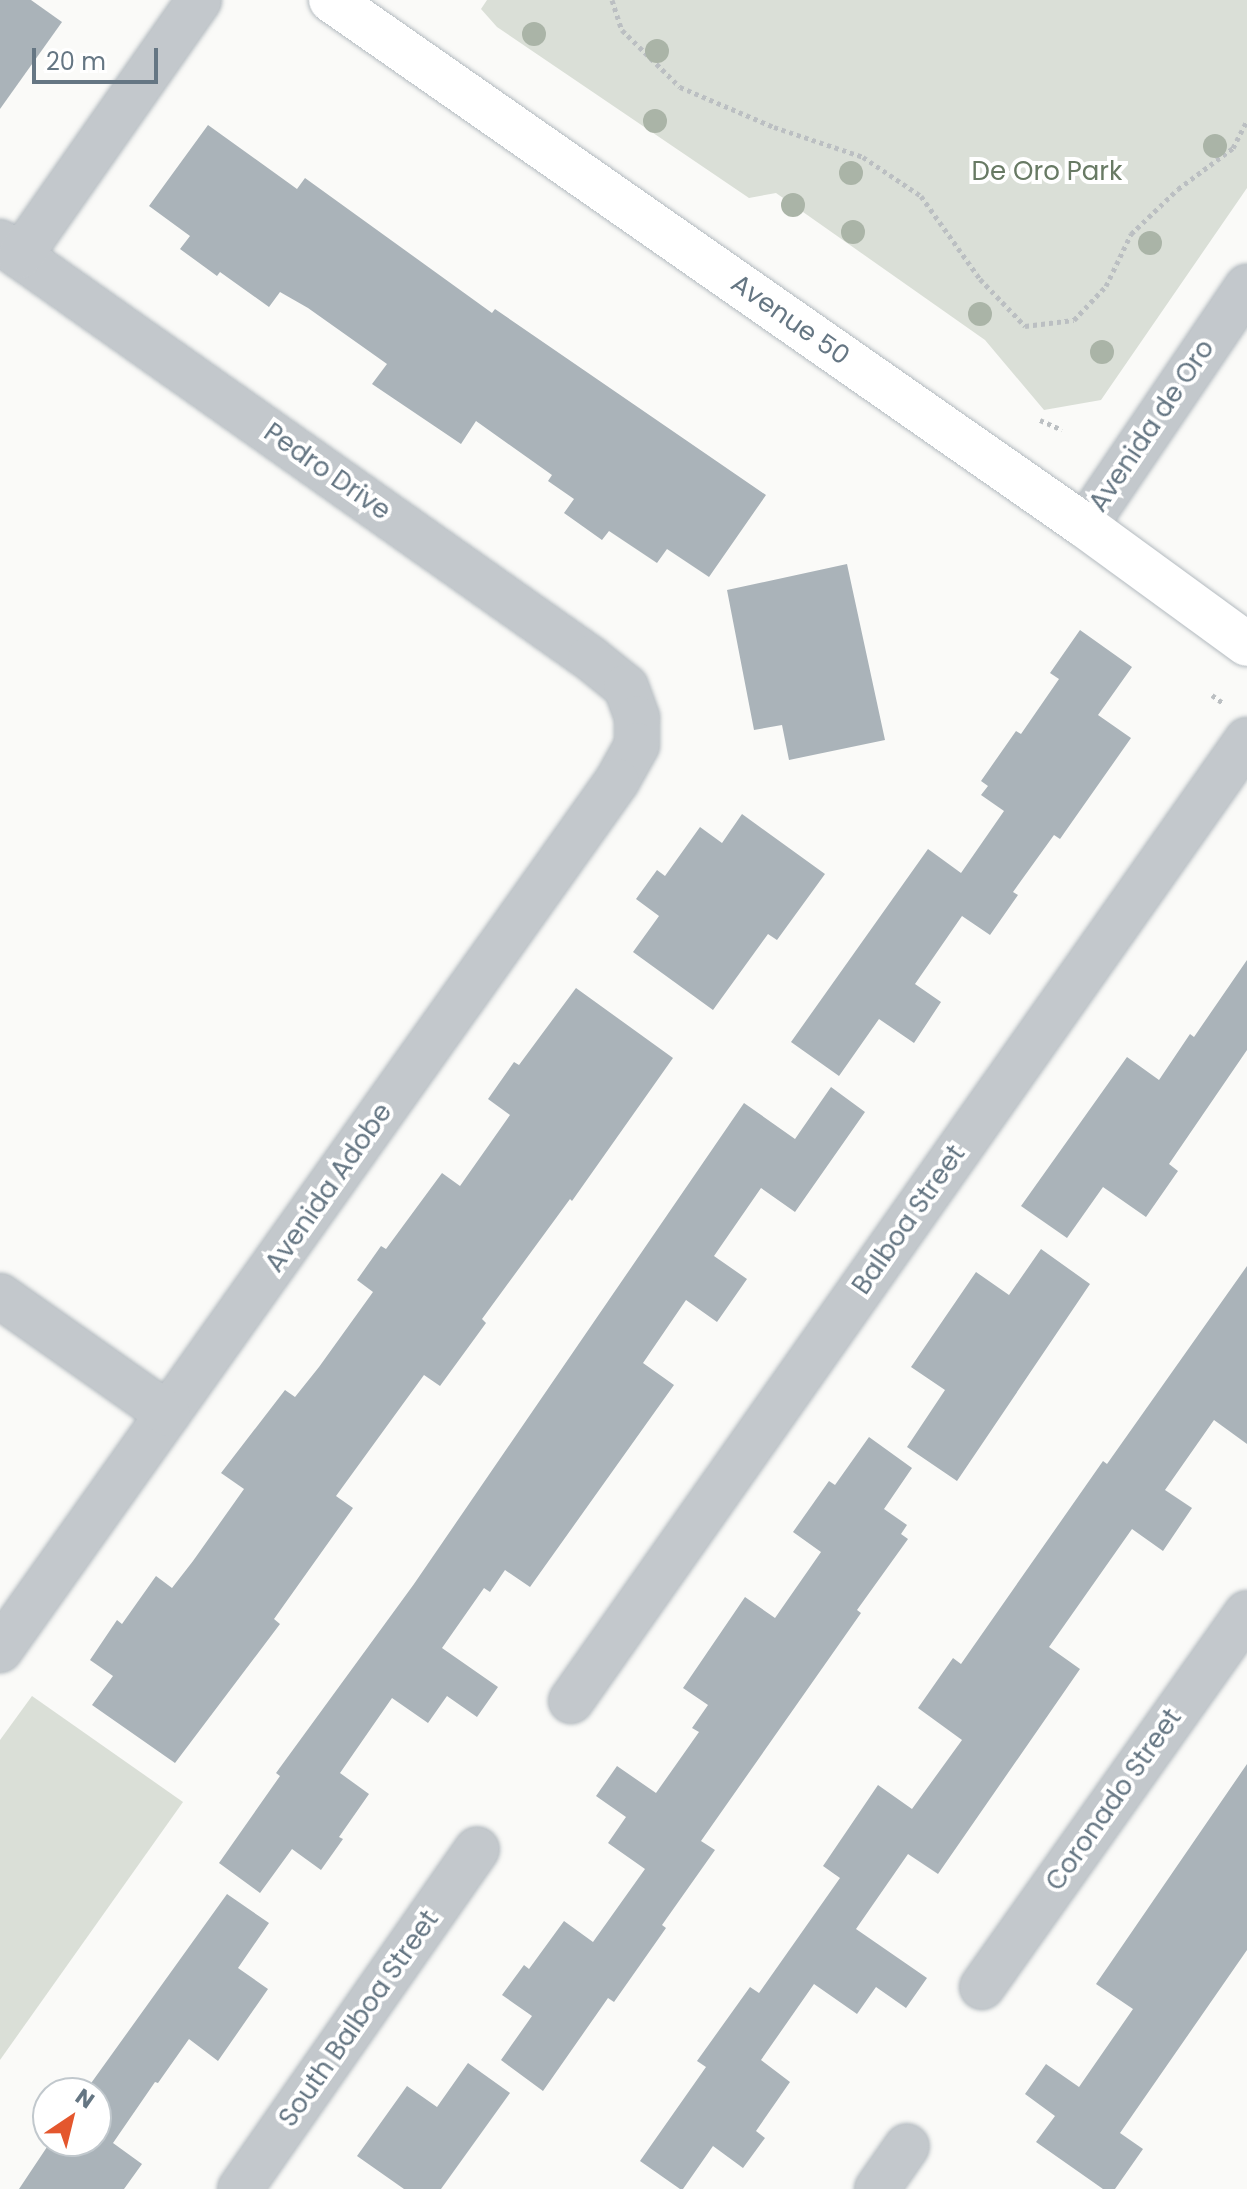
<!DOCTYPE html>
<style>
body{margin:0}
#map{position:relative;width:1247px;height:2189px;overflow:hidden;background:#fafaf8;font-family:Poppins,sans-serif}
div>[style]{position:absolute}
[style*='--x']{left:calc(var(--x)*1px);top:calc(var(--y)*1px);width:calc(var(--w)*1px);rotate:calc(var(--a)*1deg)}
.green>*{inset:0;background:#dadfd7}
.building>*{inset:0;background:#aab3b9}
.path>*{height:5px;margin-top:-2.5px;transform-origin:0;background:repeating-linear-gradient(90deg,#bbbfc2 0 4px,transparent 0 8px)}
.roads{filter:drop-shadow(0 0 2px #b3babf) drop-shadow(0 0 2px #b3babf)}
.street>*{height:44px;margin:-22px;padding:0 22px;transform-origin:22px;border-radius:22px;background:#c3c8cc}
.secondary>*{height:44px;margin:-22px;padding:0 22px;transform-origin:22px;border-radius:22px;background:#fff}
.trees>*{width:24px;height:24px;margin:-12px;border-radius:50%;background:#aab4a7}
span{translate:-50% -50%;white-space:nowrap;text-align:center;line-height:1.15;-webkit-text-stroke:8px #fff;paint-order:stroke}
.park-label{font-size:26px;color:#687a64}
.street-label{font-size:26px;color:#657683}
.north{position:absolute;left:32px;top:2077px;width:80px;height:80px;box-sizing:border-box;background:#fff;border:2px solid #c1c8cd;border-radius:50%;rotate:35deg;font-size:22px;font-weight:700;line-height:32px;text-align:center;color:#657683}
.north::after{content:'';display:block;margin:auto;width:28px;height:36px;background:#e4572e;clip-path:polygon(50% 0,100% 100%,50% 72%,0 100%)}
.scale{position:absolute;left:32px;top:48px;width:126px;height:36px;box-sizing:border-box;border:4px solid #657683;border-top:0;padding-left:10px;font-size:24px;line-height:28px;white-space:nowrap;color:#657683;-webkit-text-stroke:6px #fff;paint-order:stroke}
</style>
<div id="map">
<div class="green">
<i style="clip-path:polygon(487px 0,1247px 0,1247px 188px,1101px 400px,1044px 410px,985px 340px,776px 193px,749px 198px,497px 27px,481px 9px)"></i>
<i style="clip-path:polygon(32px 1696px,183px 1802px,0 2060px,0 1740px)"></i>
</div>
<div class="building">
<i style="clip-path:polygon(0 0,31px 0,62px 22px,0 109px)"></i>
<i style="clip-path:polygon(208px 125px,297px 189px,305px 178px,492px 313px,495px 309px,766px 495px,709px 577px,667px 549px,657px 563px,609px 531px,602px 540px,564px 513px,574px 499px,548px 481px,552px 475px,476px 421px,461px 444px,372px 384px,387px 364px,308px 308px,280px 292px,269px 307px,220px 272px,217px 276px,180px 249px,190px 236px,149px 206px)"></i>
<i style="clip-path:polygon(847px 564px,885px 740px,789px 760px,782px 725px,754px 730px,727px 590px)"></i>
<i style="clip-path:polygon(1080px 630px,1132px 667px,1098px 715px,1131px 738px,1060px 839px,1054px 835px,1013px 892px,1018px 895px,990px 935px,962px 916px,915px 984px,941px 1002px,914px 1043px,879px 1019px,839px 1076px,791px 1042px,928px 849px,961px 873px,1004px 811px,981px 795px,988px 786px,981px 781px,1016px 731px,1021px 734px,1059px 679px,1050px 673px)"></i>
<i style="clip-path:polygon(742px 814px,825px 874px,777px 940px,768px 934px,713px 1010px,633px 952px,659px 916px,636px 899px,657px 870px,665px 876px,700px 827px,722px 843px)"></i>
<i style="clip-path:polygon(1247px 960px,1247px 1050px,1169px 1164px,1178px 1171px,1146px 1217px,1103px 1187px,1067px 1238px,1021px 1206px,1127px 1057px,1159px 1080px,1190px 1034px,1194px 1037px)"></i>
<i style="clip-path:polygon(576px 988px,673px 1058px,572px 1201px,570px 1199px,482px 1319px,486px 1323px,440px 1386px,424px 1375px,336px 1496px,353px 1508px,274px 1619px,280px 1624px,175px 1763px,92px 1705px,113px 1676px,90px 1660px,117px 1620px,122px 1624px,156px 1576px,172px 1588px,193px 1561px,244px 1489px,221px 1473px,285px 1390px,295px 1397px,319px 1367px,373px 1292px,357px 1280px,381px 1246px,386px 1249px,442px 1173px,460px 1186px,510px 1115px,488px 1099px,514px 1062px,519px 1065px)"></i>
<i style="clip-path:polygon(831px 1087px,865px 1112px,795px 1212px,761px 1188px,714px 1256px,747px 1279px,717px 1322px,686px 1300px,643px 1363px,674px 1385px,530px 1587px,505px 1570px,490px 1592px,484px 1588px,442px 1648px,498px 1687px,477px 1717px,447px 1696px,428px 1723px,392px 1698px,340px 1773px,369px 1794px,339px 1837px,343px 1839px,321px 1870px,292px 1849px,260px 1893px,219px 1863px,280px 1776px,276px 1773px,414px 1584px,744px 1103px,795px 1139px)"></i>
<i style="clip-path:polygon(1041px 1249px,1090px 1284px,957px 1481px,907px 1447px,945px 1390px,911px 1367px,976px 1272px,1009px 1295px)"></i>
<i style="clip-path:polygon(1247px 1266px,1247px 1444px,1214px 1420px,1165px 1490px,1192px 1508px,1163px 1551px,1132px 1529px,1049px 1647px,1080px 1669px,938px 1874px,908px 1854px,856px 1929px,927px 1978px,906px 2008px,876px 1987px,857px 2014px,814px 1984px,761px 2060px,790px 2082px,756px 2131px,765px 2138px,743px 2168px,713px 2146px,683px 2189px,680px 2189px,640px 2161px,706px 2067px,697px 2061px,750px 1987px,759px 1993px,840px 1878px,823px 1866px,878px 1785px,912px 1809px,962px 1740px,918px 1708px,953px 1658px,961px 1664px,1103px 1461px,1107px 1464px)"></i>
<i style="clip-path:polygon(869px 1437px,912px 1468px,884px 1509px,907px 1525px,901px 1534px,908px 1539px,857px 1610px,861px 1613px,701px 1841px,715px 1850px,662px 1925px,666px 1928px,614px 2002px,608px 1998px,543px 2091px,501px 2060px,532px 2016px,502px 1995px,524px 1965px,529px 1969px,564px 1921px,593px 1942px,645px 1869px,608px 1843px,626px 1817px,596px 1796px,617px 1766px,656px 1793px,699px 1732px,692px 1728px,708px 1705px,683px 1688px,745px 1597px,775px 1618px,821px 1552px,793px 1532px,829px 1481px,835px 1485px)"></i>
<i style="clip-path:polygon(1247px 1764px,1247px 1950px,1120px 2133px,1143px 2149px,1115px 2189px,1103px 2189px,1036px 2142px,1055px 2116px,1025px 2094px,1046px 2064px,1079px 2087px,1133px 2009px,1096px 1984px)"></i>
<i style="clip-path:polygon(227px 1894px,269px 1923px,238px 1968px,268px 1989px,218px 2061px,189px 2039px,158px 2083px,155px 2082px,113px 2143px,142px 2164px,124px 2189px,19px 2189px,51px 2141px,96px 2141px,96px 2093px,84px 2093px)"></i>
<i style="clip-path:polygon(468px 2063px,510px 2093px,441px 2189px,404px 2189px,357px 2156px,407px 2086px,437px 2107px)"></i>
</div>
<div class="path">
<i style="--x:612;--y:0;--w:32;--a:72"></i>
<i style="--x:622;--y:30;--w:81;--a:44.5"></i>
<i style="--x:680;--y:87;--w:102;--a:23.1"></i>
<i style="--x:774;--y:127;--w:94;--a:18.6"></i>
<i style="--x:863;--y:157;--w:70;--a:33.9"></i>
<i style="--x:921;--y:196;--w:102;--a:54.6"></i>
<i style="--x:980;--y:279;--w:65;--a:46.2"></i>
<i style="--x:1025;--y:326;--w:49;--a:-7"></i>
<i style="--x:1074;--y:320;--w:47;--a:-46.7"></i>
<i style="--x:1106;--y:286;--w:58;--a:-64.3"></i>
<i style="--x:1131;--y:234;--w:65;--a:-43.8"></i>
<i style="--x:1178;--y:189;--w:69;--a:-36.7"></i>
<i style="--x:1233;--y:148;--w:30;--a:-63"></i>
<i style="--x:1040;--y:420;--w:24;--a:24"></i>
<i style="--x:1212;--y:695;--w:14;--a:36"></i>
</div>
<div class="roads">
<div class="street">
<i style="--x:0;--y:242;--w:722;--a:35.19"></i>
<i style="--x:590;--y:658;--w:46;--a:38.9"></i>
<i style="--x:626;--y:687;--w:33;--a:70"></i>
<i style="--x:637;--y:718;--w:27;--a:90"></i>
<i style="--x:637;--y:745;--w:41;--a:119.1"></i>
<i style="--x:617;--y:781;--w:1066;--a:125.38"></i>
<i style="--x:20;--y:256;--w:312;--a:-55"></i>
<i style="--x:1085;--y:526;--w:289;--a:-55.9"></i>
<i style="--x:0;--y:1296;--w:205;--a:35.1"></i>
<i style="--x:571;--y:1701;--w:1175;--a:-54.88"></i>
<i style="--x:982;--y:1987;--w:458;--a:-54.7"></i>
<i style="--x:240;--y:2189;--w:414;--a:-55.1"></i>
<i style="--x:877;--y:2189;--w:52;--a:-55.1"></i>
</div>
<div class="secondary">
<i style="--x:331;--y:0;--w:919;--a:34.9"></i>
<i style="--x:1085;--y:526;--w:200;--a:36.1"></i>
</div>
</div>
<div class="trees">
<i style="left:534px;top:34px"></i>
<i style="left:657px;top:51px"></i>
<i style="left:655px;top:121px"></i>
<i style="left:1215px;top:146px"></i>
<i style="left:851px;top:173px"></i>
<i style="left:793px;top:205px"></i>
<i style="left:853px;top:232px"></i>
<i style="left:1150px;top:243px"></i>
<i style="left:980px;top:314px"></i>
<i style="left:1102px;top:352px"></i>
</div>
<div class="park-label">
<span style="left:1047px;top:172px">De Oro Park</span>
</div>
<div class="street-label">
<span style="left:790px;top:320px;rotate:35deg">Avenue 50</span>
<span style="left:1152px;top:426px;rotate:-56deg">Avenida de Oro</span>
<span style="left:327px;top:472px;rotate:35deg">Pedro Drive</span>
<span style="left:329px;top:1188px;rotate:-55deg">Avenida Adobe</span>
<span style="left:909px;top:1220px;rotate:-55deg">Balboa Street</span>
<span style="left:1114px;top:1800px;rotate:-55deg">Coronado Street</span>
<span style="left:359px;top:2019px;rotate:-55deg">South Balboa Street</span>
</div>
<div class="north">N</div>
<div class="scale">20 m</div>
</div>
